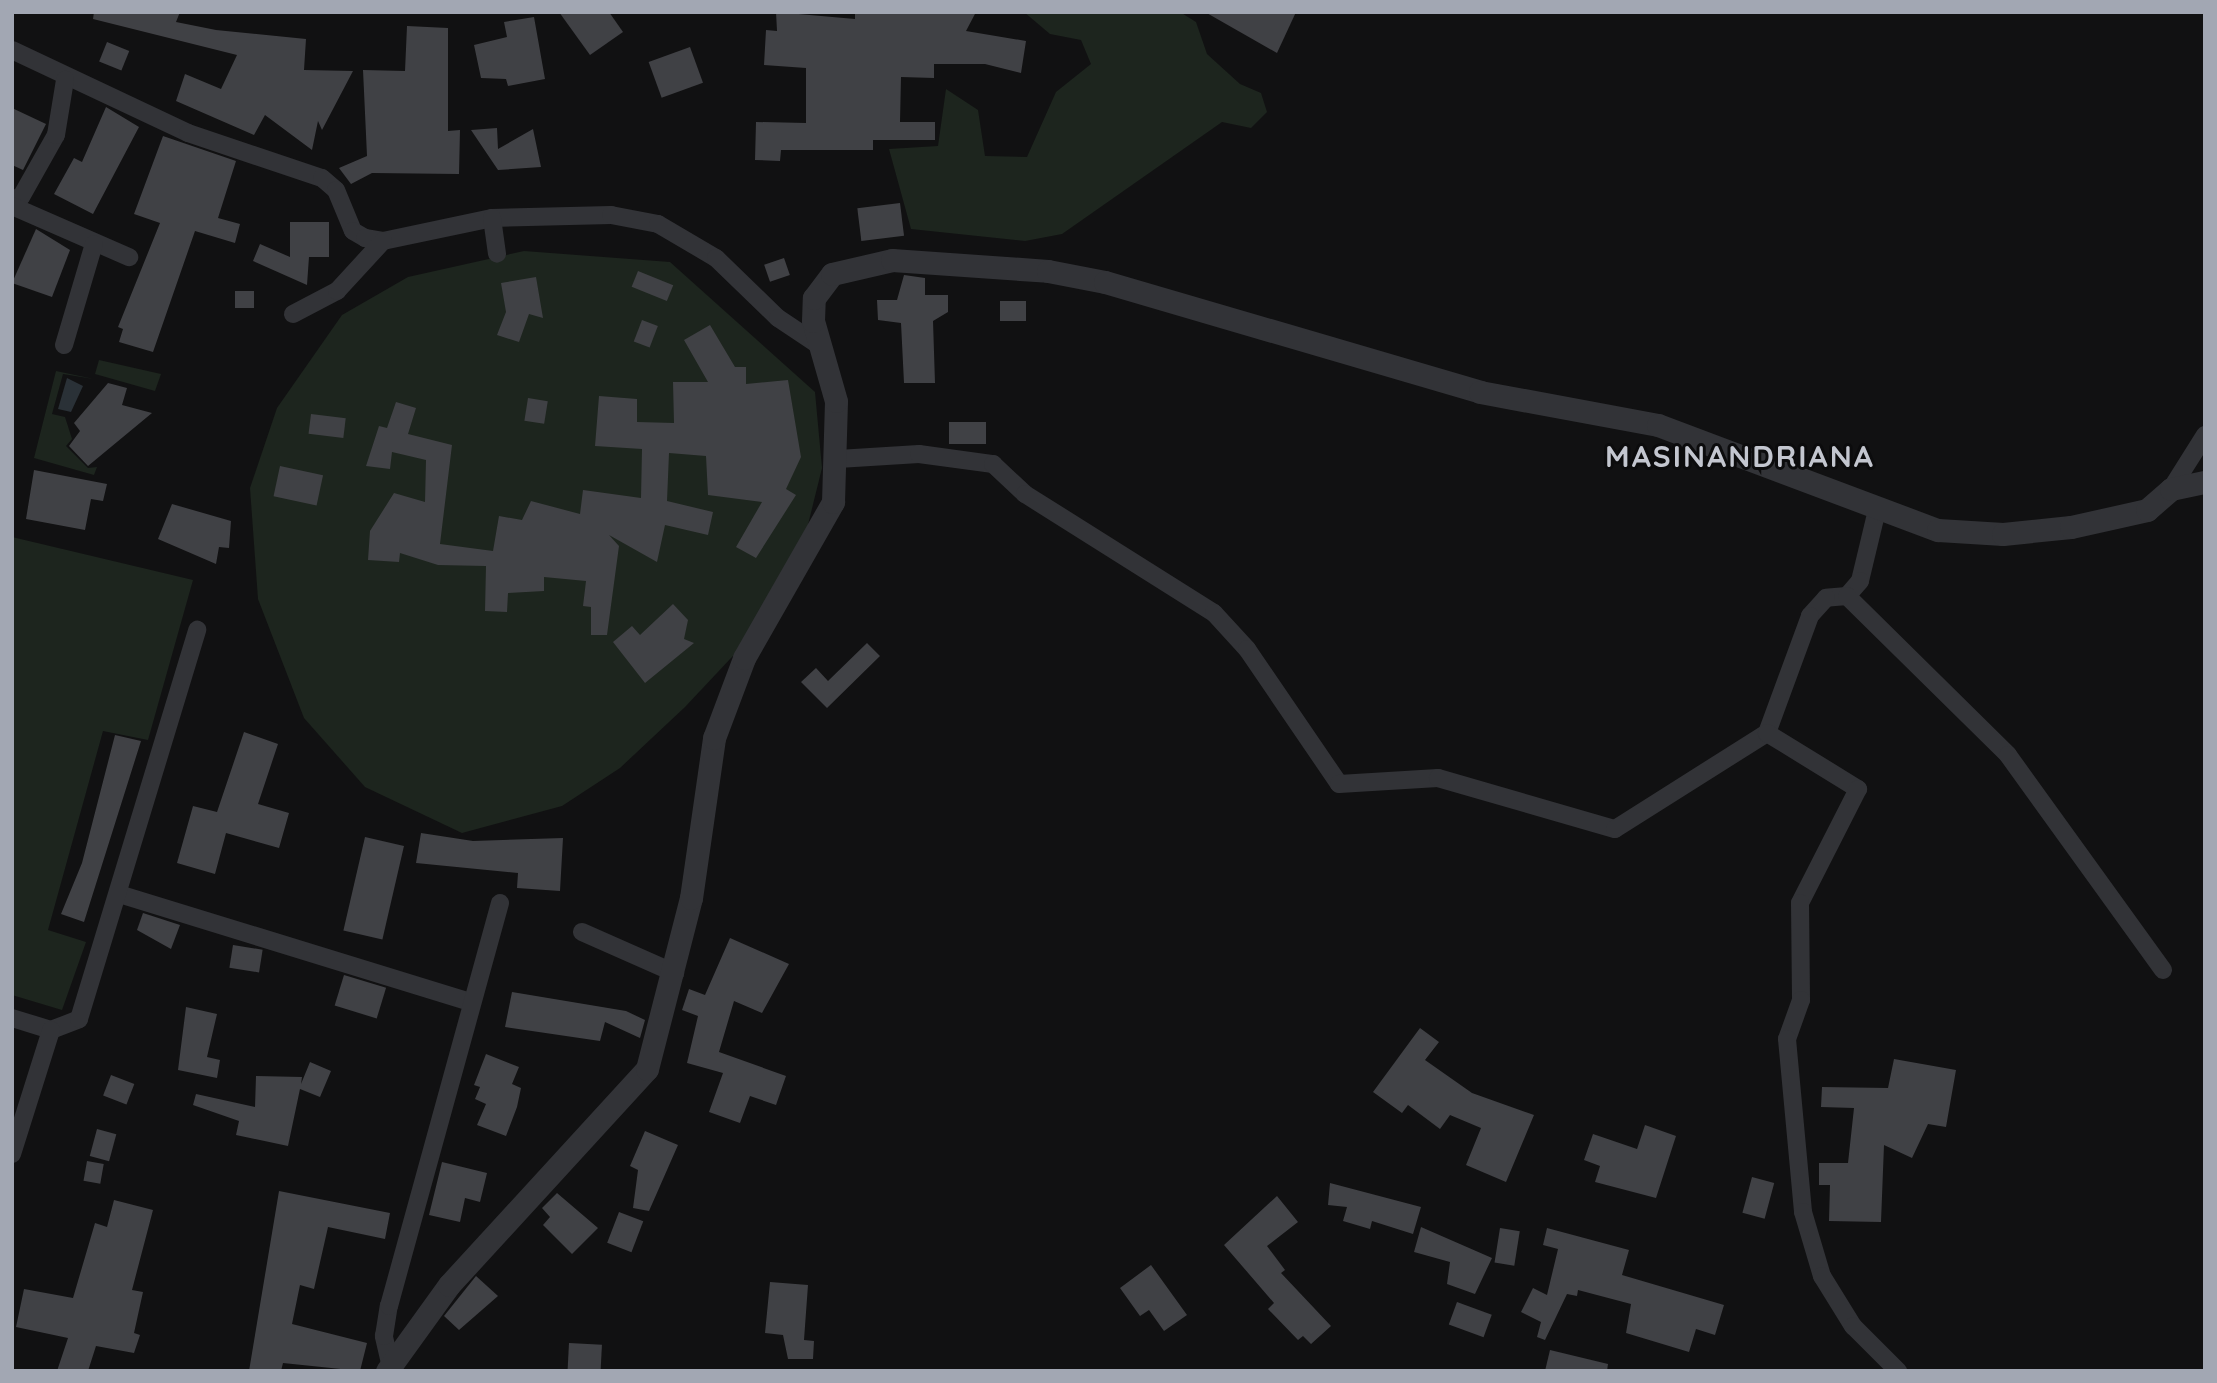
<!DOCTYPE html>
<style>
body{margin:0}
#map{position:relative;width:2217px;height:1383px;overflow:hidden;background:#111112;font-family:Quicksand,sans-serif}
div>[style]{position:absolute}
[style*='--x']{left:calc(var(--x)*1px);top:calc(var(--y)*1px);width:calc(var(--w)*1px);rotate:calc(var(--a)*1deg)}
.green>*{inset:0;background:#1d251e}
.water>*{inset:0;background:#2a3137}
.building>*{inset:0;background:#404145;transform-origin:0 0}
.minor>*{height:18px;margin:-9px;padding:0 9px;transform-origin:9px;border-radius:9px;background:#323337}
.tertiary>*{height:23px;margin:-11.5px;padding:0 11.5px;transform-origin:11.5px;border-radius:11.5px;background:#323337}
span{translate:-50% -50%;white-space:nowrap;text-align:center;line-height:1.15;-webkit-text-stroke:6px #0c0c0d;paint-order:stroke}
.district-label{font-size:30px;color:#c3c6cf;font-weight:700;letter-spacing:2px}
.frame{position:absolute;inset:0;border:14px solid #a2a7b3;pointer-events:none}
</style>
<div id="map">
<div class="green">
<i style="clip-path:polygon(1024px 12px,1180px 12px,1196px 22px,1207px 54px,1240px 84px,1261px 93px,1267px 112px,1251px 128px,1222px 122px,1062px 234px,1025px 241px,911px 229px,889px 149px,938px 146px,946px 89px,978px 110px,985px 156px,1027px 157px,1056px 92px,1091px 64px,1081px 40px,1050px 34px)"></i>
<i style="clip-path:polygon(524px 251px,670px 262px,815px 392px,822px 468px,801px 553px,747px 641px,685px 707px,620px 768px,562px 806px,462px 833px,365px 787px,304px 718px,258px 599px,250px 488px,277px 408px,342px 315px,408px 277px)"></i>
<i style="clip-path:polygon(99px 360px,161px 374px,155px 391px,95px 374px)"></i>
<i style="clip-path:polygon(56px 371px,94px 379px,63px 374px,52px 414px,65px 417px,72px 439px,66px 446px,88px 468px,97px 467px,94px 475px,34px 458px)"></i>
<i style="clip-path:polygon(12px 537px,193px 580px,148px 740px,103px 731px,48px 930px,86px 942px,62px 1010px,12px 995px)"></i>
</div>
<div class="water">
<i style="clip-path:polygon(67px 378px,83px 386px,71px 412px,58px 409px)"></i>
</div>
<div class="building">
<i style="clip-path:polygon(94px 12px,180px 12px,176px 22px,216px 30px,306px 39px,304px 70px,353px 71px,322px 130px,318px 121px,312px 150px,265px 115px,254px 135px,176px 101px,185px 74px,221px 89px,237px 55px,93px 19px)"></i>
<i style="clip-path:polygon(559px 12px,609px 12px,623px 32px,590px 55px)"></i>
<i style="clip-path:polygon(776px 12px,855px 19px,855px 12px,976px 12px,966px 31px,1026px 41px,1021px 73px,985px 64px,934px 64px,934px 78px,901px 77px,900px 122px,935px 122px,935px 140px,873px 140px,873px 150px,781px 150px,780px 161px,755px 160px,756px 122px,806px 123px,806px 68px,764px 65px,766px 30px,777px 31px)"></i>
<i style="clip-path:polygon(1205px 12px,1296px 12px,1277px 53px)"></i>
<i style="clip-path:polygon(534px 17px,545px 79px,508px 86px,506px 79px,481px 78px,474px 45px,507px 37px,504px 22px)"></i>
<i style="clip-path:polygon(407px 26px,448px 28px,448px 131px,460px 130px,459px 174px,372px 173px,351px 184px,339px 168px,367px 156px,363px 70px,405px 71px)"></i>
<i style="left:107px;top:42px;width:24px;height:21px;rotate:22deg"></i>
<i style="left:690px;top:47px;width:38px;height:44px;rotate:70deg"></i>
<i style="clip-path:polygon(106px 107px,139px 127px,93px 214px,54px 194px,74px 158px,82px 162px)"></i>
<i style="clip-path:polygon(12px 108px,46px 124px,23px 170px,12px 165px)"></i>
<i style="clip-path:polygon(497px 128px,498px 149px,533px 129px,541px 167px,498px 170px,471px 130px)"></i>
<i style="clip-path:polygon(163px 136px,236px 161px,218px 218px,240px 224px,235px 243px,195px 231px,153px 352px,119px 342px,123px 329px,118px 327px,160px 223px,134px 214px)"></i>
<i style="left:900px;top:203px;width:33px;height:43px;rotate:83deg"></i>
<i style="clip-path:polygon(290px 222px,329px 222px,329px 257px,309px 257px,307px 285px,253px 261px,260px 244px,290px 257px)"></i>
<i style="clip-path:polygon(36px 229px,70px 250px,52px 297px,12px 283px)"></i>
<i style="left:784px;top:258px;width:18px;height:21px;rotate:71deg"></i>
<i style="left:638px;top:271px;width:38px;height:17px;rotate:22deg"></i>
<i style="clip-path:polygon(904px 275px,925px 278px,925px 295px,948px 295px,948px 312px,933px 321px,935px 383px,904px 383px,901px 323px,878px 320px,877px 300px,897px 300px)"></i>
<i style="clip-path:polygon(536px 277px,543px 318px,529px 314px,519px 342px,497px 335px,506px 312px,501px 283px)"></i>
<i style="left:235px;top:291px;width:19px;height:17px"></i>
<i style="left:1000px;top:301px;width:26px;height:20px"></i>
<i style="left:642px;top:320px;width:17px;height:23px;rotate:21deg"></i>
<i style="clip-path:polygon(710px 325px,735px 367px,746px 367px,746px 384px,788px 380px,801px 457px,786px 489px,796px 495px,756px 558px,736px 547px,762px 502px,708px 495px,706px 456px,669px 453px,667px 501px,713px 512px,708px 535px,665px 525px,657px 562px,609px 535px,619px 546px,607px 635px,591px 635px,591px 607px,583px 606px,586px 581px,544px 577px,544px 591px,508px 593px,507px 612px,485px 611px,486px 566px,438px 565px,400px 553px,399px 562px,368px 560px,370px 531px,394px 493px,425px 502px,426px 460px,392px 452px,390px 469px,366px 466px,379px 426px,387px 428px,396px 402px,416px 408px,408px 434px,452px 445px,440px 544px,493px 551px,499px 516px,522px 520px,531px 501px,580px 514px,583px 490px,641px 498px,642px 449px,595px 446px,599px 396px,637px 399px,637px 422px,674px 423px,673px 382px,708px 382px,684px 340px)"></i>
<i style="clip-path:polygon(108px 383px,127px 388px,122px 405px,152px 413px,88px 466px,69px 446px,80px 431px,74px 423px)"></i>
<i style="left:528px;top:398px;width:20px;height:23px;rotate:9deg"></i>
<i style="left:311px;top:414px;width:35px;height:20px;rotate:7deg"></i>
<i style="left:949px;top:422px;width:37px;height:22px"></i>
<i style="left:280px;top:466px;width:44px;height:31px;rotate:12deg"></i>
<i style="clip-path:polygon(34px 470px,107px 484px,103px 501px,91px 499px,85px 530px,26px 519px)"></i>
<i style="clip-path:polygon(172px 504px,231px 521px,229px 548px,219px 547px,216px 564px,158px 539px)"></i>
<i style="clip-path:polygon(673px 604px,688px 620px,684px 639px,694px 643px,645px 683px,613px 642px,632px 626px,640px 635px)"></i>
<i style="clip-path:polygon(867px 643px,880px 656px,827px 708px,801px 682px,816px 668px,828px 681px)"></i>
<i style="clip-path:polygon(244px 732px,278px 744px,258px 804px,289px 813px,279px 848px,226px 833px,215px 874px,177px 863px,193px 806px,217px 812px)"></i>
<i style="clip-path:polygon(115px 735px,141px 741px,84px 922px,61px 914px,82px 863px)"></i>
<i style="clip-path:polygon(421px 833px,473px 841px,563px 838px,560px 891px,517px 888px,518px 873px,416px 863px)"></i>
<i style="left:365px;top:837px;width:40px;height:96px;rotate:13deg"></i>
<i style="clip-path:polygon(143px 913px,180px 925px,171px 949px,137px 930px)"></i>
<i style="clip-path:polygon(730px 938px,789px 964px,762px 1013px,734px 1001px,719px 1052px,786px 1076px,776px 1105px,750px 1096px,740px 1123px,709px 1112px,723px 1073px,687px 1063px,698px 1016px,682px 1010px,689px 989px,705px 995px)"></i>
<i style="left:233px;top:945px;width:30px;height:23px;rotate:9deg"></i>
<i style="left:344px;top:975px;width:44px;height:32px;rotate:17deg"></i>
<i style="clip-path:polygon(512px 992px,626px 1011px,645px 1020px,640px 1038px,605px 1022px,600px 1041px,505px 1027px)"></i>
<i style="clip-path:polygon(186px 1007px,217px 1014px,207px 1057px,220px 1060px,217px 1078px,178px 1070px)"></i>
<i style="clip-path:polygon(1420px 1028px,1439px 1042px,1425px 1060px,1472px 1093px,1534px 1115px,1506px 1182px,1466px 1165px,1481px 1128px,1450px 1115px,1440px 1129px,1408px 1105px,1402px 1113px,1373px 1092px)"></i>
<i style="clip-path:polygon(486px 1054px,519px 1067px,512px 1084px,521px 1088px,517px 1107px,506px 1136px,477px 1125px,486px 1104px,475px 1099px,480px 1087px,474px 1085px)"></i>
<i style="clip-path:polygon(1894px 1059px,1956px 1070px,1946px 1127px,1928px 1124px,1912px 1158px,1884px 1145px,1881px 1222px,1829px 1221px,1830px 1185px,1819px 1185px,1819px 1163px,1848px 1163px,1854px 1108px,1821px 1107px,1822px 1087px,1888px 1088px)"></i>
<i style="clip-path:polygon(310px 1062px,331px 1071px,320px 1097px,300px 1089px,288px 1146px,236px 1135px,239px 1121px,193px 1105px,196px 1094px,255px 1107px,256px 1076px,302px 1077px,301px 1084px)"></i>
<i style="left:111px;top:1075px;width:25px;height:22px;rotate:21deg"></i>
<i style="clip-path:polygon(1645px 1125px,1676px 1136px,1656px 1198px,1595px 1182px,1600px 1166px,1584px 1160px,1593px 1134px,1637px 1149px)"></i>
<i style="left:97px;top:1129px;width:20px;height:28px;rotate:15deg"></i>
<i style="clip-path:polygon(645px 1131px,678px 1145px,649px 1211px,633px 1208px,638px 1170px,630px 1166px)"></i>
<i style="left:87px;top:1161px;width:17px;height:20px;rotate:10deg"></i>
<i style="clip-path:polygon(442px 1162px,487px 1173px,480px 1202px,465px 1198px,460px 1222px,429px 1215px)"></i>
<i style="left:1752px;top:1177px;width:23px;height:37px;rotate:15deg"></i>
<i style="clip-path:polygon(1330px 1183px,1421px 1207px,1413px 1234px,1372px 1221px,1370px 1229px,1343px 1221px,1347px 1207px,1328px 1205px)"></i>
<i style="clip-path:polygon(279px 1191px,390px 1213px,385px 1239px,328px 1227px,314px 1289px,300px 1285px,292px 1324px,367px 1343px,360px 1371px,283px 1363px,281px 1371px,249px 1371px)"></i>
<i style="clip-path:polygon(557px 1193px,598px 1228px,572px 1254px,543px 1225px,550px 1217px,542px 1208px)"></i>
<i style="clip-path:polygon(1277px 1196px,1298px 1222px,1267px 1246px,1285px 1270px,1281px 1273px,1331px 1326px,1311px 1344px,1303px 1336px,1298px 1340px,1268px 1309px,1274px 1303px,1224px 1245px)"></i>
<i style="clip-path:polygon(114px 1200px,153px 1210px,132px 1290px,143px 1292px,134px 1333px,140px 1335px,134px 1353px,96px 1346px,88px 1371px,57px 1371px,68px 1338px,16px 1327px,24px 1289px,73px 1298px,95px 1223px,107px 1227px)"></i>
<i style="left:619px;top:1212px;width:26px;height:33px;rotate:21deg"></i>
<i style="clip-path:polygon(1421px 1227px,1492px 1258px,1475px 1294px,1447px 1284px,1450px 1262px,1414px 1252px)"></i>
<i style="left:1500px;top:1228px;width:20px;height:35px;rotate:9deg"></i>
<i style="clip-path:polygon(1547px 1228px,1629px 1250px,1622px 1275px,1724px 1305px,1715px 1335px,1696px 1329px,1689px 1352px,1626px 1333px,1631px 1304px,1578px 1290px,1577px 1296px,1567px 1294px,1545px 1340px,1537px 1337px,1541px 1322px,1521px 1312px,1533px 1288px,1547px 1295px,1558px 1249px,1543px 1245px)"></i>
<i style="clip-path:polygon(1151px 1265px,1187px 1315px,1164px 1331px,1149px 1310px,1140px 1316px,1120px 1288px)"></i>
<i style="clip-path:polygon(476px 1276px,498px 1296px,459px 1330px,444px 1316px)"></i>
<i style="clip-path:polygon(770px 1282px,808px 1285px,804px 1340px,814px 1341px,813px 1359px,788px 1359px,783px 1335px,765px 1333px)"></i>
<i style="left:1457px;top:1302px;width:37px;height:24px;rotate:20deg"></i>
<i style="left:569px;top:1343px;width:33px;height:28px;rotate:3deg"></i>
<i style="clip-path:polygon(1550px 1350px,1608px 1364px,1607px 1371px,1545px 1371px)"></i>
</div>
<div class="minor">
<i style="--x:12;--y:50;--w:195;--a:25.2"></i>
<i style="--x:188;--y:133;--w:141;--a:18.6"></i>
<i style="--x:322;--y:178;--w:18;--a:41"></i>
<i style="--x:336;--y:190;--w:44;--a:67.5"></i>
<i style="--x:353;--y:231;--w:14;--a:30"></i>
<i style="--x:365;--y:238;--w:18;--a:9"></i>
<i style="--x:383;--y:241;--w:111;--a:-11.9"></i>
<i style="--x:492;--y:218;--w:119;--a:-1.4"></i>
<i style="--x:611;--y:215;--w:48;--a:10.8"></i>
<i style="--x:658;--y:224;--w:67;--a:30.4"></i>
<i style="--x:716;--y:258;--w:86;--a:44.1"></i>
<i style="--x:778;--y:318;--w:50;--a:33.7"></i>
<i style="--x:12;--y:199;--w:9;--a:-13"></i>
<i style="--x:21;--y:197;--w:71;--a:-60.6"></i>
<i style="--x:56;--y:135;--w:56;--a:-80.7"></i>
<i style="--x:12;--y:206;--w:128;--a:23.6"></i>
<i style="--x:492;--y:218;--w:36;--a:82"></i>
<i style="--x:293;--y:314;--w:50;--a:-27.6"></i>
<i style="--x:337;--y:291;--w:68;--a:-47.4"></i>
<i style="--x:64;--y:345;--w:105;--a:-73.5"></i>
<i style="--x:838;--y:459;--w:81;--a:-3.5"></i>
<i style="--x:919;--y:454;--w:75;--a:7.7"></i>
<i style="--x:993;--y:464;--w:44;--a:43.2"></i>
<i style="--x:1025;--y:494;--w:223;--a:32.2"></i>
<i style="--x:1214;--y:613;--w:49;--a:47.5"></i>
<i style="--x:1247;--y:649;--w:163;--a:55.7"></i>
<i style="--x:1339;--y:784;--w:99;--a:-3.5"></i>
<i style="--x:1438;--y:778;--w:184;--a:16.1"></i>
<i style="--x:1615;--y:829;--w:180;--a:-32.3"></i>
<i style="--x:2171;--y:489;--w:64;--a:-57.8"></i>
<i style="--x:1877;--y:510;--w:73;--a:103.5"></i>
<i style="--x:1860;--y:581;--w:20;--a:131"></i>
<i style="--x:1847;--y:596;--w:21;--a:175"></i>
<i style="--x:1826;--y:598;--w:24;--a:132"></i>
<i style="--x:1810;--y:616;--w:125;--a:110.2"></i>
<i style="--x:1767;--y:733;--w:107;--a:31.6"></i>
<i style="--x:1858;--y:789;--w:128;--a:117"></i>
<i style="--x:1800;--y:903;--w:97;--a:89.4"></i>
<i style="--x:1801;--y:1000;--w:41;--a:109.7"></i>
<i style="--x:1787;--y:1039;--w:174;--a:84.7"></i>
<i style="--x:1803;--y:1212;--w:67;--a:73.5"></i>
<i style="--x:1822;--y:1276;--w:59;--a:58.2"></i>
<i style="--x:1853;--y:1326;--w:64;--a:45"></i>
<i style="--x:1847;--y:596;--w:226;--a:44.6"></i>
<i style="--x:2008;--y:755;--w:265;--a:54.2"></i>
<i style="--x:119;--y:894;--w:367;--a:17.1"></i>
<i style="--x:582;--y:932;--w:102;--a:23.8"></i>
<i style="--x:12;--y:1018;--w:41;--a:17.1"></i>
<i style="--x:51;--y:1030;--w:30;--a:-21"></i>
<i style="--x:79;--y:1019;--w:407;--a:-73.1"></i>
<i style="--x:12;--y:1154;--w:130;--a:-72.5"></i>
<i style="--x:390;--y:1363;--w:28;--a:-103"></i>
<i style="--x:384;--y:1336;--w:30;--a:-81"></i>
<i style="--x:389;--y:1306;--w:418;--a:-74.6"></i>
</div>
<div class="tertiary">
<i style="--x:387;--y:1371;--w:106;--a:-54.2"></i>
<i style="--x:449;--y:1285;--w:293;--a:-47.5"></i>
<i style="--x:647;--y:1069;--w:177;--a:-75.6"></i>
<i style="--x:691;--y:898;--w:162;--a:-81.8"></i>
<i style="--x:714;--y:738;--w:85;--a:-69.4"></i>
<i style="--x:744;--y:658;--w:180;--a:-60.3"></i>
<i style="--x:833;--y:502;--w:101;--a:-88.3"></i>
<i style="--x:836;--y:401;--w:83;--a:-106"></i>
<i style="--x:813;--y:321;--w:23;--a:-88"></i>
<i style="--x:814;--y:298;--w:30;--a:-53"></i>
<i style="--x:832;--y:274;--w:62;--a:-13.1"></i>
<i style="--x:892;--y:260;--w:156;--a:4"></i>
<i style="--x:1048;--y:271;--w:58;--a:10.9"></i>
<i style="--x:1105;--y:282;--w:391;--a:16.3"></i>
<i style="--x:1480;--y:392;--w:181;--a:10.5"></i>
<i style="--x:1658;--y:425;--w:299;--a:20.6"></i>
<i style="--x:1938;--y:530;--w:65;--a:3.5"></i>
<i style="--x:2003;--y:534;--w:68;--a:-5.9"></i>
<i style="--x:2071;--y:527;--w:78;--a:-12.6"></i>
<i style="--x:2147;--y:510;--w:32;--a:-41"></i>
<i style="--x:2171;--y:489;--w:35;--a:-12"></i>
</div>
<div class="district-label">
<span style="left:1740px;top:456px">MASINANDRIANA</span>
</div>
<div class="frame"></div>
</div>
